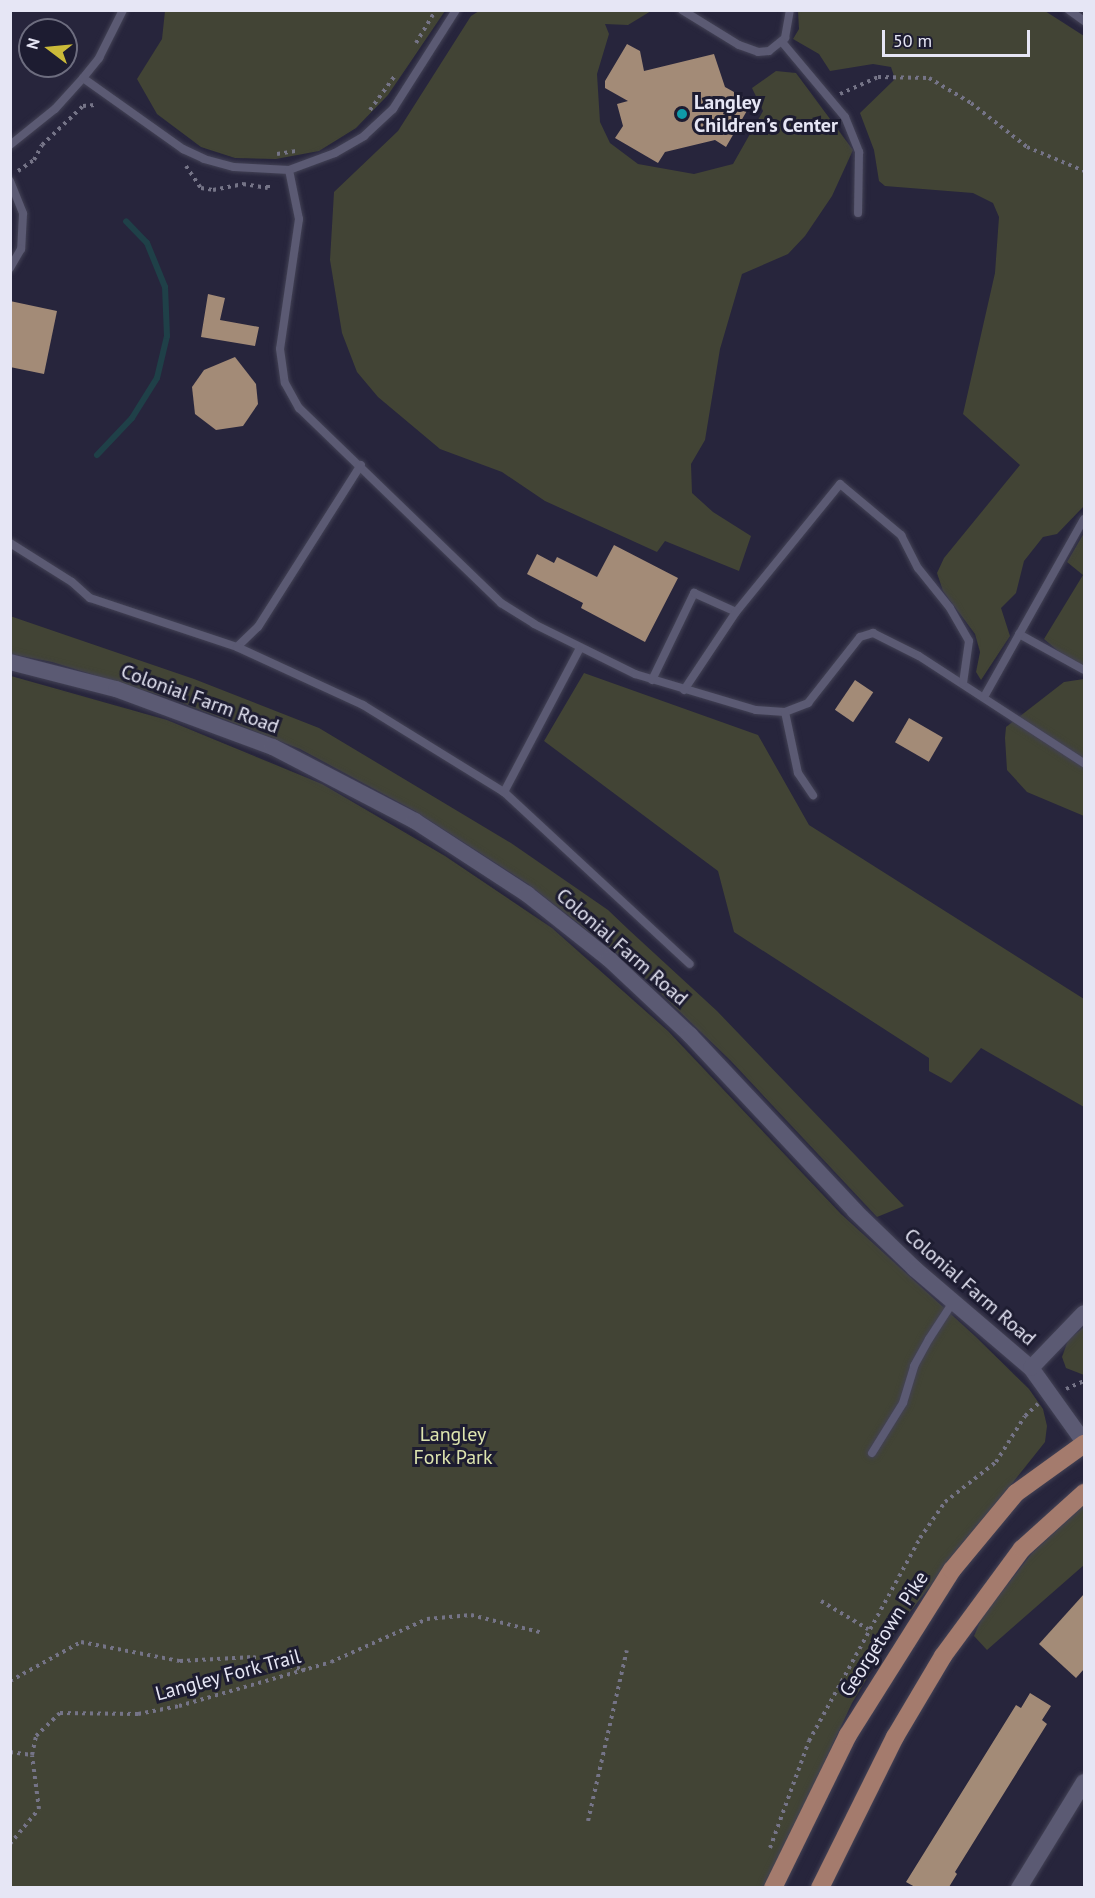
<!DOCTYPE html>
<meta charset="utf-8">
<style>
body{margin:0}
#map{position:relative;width:1095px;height:1898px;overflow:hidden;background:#27253c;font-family:"PT Sans",sans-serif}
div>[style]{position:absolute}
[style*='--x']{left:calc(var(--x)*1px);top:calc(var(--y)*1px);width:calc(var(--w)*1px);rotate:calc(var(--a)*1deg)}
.green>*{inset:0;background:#424435}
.stream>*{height:6px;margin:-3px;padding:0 3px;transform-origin:3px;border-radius:3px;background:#1f4048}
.building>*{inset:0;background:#a38b77;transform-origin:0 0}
.path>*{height:4px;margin-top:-2px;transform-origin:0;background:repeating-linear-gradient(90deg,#757487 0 3px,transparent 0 7.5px)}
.roads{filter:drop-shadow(0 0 2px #434255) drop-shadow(0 0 2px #434255)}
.lane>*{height:8px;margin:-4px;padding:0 4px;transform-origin:4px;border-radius:4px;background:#5b5a73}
.street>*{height:16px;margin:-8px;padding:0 8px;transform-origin:8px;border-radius:8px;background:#5b5a73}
.primary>*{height:18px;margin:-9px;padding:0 9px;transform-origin:9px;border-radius:9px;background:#a47b6d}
.dots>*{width:16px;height:16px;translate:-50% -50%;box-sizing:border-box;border:3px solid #1d1c31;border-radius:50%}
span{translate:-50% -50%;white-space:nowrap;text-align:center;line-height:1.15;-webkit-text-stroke:6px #1d1c31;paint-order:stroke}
.poi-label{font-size:20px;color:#e6e6f5;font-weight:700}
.left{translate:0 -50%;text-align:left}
.street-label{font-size:20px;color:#e6e6f5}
.park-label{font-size:20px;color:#dee5af}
.frame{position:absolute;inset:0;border:12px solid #e6e6f5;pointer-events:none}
.north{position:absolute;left:18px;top:18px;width:60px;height:60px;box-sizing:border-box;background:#1d1c31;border:2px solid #6d6d7f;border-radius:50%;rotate:286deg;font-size:16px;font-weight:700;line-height:24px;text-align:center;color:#e6e6f5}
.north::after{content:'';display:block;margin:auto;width:21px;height:27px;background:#cbba39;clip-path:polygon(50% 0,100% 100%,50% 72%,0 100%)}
.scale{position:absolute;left:882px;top:30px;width:148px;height:27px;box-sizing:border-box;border:3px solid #e6e6f5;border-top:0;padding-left:8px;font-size:18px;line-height:21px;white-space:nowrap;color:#e6e6f5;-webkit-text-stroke:4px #1d1c31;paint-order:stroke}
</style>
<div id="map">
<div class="green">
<i style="clip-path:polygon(165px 11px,165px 10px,445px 11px,388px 95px,356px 128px,319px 151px,276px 159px,235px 158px,201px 147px,157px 114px,137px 79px,162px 39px)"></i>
<i style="clip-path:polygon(479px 11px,651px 11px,628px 25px,605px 24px,609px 34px,597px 74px,600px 122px,610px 143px,638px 164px,694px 174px,733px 164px,763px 111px,752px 88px,776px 71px,796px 73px,853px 150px,832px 196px,805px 236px,788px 254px,742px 274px,720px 349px,705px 440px,691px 464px,692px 493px,713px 512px,751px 536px,739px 571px,665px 541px,657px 552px,545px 501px,502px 472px,440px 449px,378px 397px,357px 372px,342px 333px,330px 260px,334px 192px,398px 131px,471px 16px)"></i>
<i style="clip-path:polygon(798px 11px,1045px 11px,1084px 36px,1084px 506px,1057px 534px,1043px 537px,1024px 561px,1016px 593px,1001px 608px,1010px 636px,981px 680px,976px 672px,980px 652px,975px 634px,943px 591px,937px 573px,944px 558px,1020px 465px,963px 414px,995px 273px,999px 217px,993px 203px,973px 193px,885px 186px,879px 181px,874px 150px,860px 113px,895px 79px,891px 67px,873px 64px,830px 71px,819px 54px,793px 39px,799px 29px)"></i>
<i style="clip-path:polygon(1084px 533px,1084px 673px,1044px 639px,1083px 575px,1067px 562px)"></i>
<i style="clip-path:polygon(10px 616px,194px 679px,319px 728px,511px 843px,608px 910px,629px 930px,717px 1011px,904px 1206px,877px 1217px,730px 1060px,629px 963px,528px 884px,415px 811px,300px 749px,172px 699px,52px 662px,11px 654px)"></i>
<i style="clip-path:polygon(584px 673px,758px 735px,809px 825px,1084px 999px,1084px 1107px,981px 1048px,951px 1083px,929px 1071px,929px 1058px,734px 932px,718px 871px,544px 741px)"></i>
<i style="clip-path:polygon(11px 676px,167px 720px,322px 784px,445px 856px,552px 928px,668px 1031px,841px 1214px,975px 1336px,1029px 1389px,1043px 1409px,1047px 1426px,1045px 1442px,898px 1627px,852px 1703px,766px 1887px,11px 1888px)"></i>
<i style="clip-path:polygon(1084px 679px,1084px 816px,1027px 792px,1007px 770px,1005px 738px,1006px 727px,1064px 682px)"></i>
<i style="clip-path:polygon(1084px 1327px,1084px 1375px,1066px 1368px,1062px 1357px,1068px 1340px)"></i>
<i style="clip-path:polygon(1084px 1505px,1084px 1565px,987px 1650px,974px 1636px,982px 1617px,1032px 1553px)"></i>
</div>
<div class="stream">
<i style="--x:97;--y:455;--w:51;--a:-46.6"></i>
<i style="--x:132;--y:418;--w:47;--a:-58"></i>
<i style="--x:157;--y:378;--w:43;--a:-76.6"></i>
<i style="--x:167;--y:336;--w:49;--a:-92.3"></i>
<i style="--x:165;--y:287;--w:48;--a:-112.2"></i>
<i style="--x:147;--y:243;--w:30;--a:-134"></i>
</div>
<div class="building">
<i style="clip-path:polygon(627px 44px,640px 51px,644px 71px,714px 54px,725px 87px,752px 102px,726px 147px,715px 140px,665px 152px,658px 163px,615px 138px,623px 126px,617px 104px,628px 101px,605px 88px,605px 81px)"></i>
<i style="clip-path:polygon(208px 294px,225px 298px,220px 320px,259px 327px,255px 346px,201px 337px)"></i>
<i style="clip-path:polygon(10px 301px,57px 311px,44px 374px,10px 367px)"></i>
<i style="clip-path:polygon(235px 357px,256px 384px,258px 404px,243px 426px,216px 430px,195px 414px,192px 387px,204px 370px)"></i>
<i style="clip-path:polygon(614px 545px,678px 578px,645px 642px,581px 608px,583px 603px,527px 574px,537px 554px,554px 563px,557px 557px,597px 577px)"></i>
<i style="left:855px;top:680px;width:22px;height:36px;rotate:34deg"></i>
<i style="left:909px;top:718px;width:39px;height:28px;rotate:30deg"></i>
<i style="clip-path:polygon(1084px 1594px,1084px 1669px,1076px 1678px,1039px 1644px)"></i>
<i style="clip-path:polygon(1030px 1693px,1051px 1706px,1042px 1720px,1047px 1724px,955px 1872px,957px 1874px,949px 1887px,915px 1887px,906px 1882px,1016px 1705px,1021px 1708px)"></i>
</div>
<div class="path">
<i style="--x:416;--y:43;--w:39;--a:-59"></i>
<i style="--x:840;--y:94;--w:42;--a:-24.1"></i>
<i style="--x:878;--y:77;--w:51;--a:1.1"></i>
<i style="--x:929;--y:78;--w:49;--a:30.8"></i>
<i style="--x:971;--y:103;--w:71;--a:38.2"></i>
<i style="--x:1027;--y:147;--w:62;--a:22.8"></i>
<i style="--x:370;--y:110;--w:41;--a:-54"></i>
<i style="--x:277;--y:154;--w:20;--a:-9"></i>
<i style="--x:186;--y:166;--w:27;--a:56"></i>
<i style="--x:201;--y:188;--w:12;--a:9"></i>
<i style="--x:213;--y:190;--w:31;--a:-11"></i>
<i style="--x:243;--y:184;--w:25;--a:9"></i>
<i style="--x:268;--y:188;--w:8;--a:-90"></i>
<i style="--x:18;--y:171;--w:19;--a:-35"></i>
<i style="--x:34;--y:160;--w:17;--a:-62"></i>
<i style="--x:42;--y:145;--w:57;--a:-43.6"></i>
<i style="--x:83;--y:106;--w:12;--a:-5"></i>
<i style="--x:1066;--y:1389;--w:20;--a:-24"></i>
<i style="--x:821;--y:1601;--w:55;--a:30.8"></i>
<i style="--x:10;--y:1681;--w:81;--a:-28.8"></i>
<i style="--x:81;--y:1642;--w:101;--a:10.9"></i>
<i style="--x:180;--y:1661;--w:73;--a:-3.1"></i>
<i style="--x:253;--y:1657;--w:54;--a:14"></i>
<i style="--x:10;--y:1752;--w:22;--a:8"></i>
<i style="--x:588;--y:1821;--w:175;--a:-77.2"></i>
<i style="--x:10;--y:1844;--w:45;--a:-50.4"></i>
<i style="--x:39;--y:1809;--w:54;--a:-97.4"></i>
<i style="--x:32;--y:1755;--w:19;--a:-78"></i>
<i style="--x:36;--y:1736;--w:33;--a:-44"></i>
<i style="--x:60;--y:1713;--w:78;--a:0.7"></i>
<i style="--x:138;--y:1714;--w:42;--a:-11"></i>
<i style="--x:179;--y:1706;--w:158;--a:-16.1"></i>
<i style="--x:331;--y:1662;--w:105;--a:-24.1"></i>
<i style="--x:427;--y:1619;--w:44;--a:-5.2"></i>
<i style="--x:471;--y:1615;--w:74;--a:14"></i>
<i style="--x:770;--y:1848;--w:114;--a:-70"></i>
<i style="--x:809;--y:1741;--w:231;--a:-61.3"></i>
<i style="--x:920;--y:1538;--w:44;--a:-55.2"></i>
<i style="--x:945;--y:1502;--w:65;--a:-38.1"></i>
<i style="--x:996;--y:1462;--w:54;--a:-57.8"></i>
<i style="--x:1025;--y:1416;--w:18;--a:-43"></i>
</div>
<div class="roads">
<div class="lane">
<i style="--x:682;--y:10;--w:67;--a:31.6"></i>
<i style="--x:739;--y:45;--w:20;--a:20"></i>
<i style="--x:758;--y:52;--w:11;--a:-5"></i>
<i style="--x:769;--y:51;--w:21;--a:-39"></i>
<i style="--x:785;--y:38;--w:28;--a:-80"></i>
<i style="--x:1069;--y:10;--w:19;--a:36"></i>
<i style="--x:782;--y:42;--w:98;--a:50"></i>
<i style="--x:845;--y:117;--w:38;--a:68"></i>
<i style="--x:859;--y:152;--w:61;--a:90.9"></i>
<i style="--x:83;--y:78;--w:123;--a:35.4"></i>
<i style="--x:183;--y:149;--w:23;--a:25"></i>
<i style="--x:204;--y:159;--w:31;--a:15"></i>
<i style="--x:234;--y:167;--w:55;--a:3.1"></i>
<i style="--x:289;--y:170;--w:49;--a:-20.3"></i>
<i style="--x:335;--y:153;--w:34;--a:-30"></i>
<i style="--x:364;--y:136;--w:40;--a:-43"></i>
<i style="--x:393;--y:109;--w:117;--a:-57.5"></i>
<i style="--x:10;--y:145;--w:58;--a:-38.7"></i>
<i style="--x:55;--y:109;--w:42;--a:-47.9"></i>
<i style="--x:83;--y:78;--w:26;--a:-51"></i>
<i style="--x:99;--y:58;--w:54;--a:-63.4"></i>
<i style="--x:289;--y:170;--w:50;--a:78.5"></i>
<i style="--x:299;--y:219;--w:131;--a:98.3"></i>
<i style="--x:280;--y:349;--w:34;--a:82"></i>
<i style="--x:285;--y:383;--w:29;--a:61"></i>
<i style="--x:299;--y:408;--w:281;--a:44"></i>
<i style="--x:501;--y:603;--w:39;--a:32"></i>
<i style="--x:534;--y:624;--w:113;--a:26.3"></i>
<i style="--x:635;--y:674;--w:126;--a:16.6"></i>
<i style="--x:756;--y:710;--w:29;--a:4"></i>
<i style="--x:785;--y:712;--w:25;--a:-21"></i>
<i style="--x:808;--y:703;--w:84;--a:-51.8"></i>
<i style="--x:860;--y:637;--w:14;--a:-17"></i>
<i style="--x:873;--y:633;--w:51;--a:26.6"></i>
<i style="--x:919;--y:656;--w:197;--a:33"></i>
<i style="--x:10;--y:181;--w:35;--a:68"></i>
<i style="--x:23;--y:214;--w:35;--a:93"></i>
<i style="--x:21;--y:249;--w:22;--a:120"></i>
<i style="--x:10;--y:543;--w:73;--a:32.2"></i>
<i style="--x:72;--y:582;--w:24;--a:42"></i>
<i style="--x:90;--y:598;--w:155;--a:18.4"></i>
<i style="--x:237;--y:647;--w:29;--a:-44"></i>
<i style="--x:258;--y:627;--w:192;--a:-57.6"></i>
<i style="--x:1019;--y:634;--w:74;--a:29"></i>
<i style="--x:237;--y:647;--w:139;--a:24.7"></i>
<i style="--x:363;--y:705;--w:166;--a:31.7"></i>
<i style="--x:504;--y:792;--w:253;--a:42.8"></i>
<i style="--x:652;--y:680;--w:97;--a:-64.2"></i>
<i style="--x:694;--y:593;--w:46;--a:24.3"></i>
<i style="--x:736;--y:612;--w:165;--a:-50.9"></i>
<i style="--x:840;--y:484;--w:80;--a:39.9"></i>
<i style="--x:901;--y:535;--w:37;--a:63"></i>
<i style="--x:918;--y:568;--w:51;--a:51.3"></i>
<i style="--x:950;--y:608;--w:38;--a:60"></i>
<i style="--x:969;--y:641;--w:42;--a:98.1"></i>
<i style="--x:684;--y:690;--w:94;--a:-56.3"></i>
<i style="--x:984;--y:697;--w:204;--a:-60.7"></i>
<i style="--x:785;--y:712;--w:62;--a:78"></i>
<i style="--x:798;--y:773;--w:27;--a:56"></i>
<i style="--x:504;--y:792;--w:163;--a:-62.2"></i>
<i style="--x:872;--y:1453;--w:59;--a:-58.2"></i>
<i style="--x:903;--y:1403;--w:39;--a:-73"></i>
<i style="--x:914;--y:1366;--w:31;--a:-61"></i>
<i style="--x:929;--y:1339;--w:44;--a:-57"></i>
</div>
<div class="street">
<i style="--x:10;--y:662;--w:109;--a:14.3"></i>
<i style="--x:116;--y:689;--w:167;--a:20.3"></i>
<i style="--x:273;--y:747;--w:160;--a:27.5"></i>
<i style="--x:415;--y:821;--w:134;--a:33.1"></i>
<i style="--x:527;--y:894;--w:105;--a:38.4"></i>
<i style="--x:609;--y:959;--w:111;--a:43.2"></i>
<i style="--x:690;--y:1035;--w:241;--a:46.8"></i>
<i style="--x:855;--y:1211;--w:83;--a:44"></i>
<i style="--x:915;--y:1269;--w:153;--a:40.5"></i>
<i style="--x:1031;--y:1368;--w:91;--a:54.4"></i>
<i style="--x:1031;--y:1368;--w:76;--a:-46.1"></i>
<i style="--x:1019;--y:1888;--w:124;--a:-58.5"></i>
</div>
<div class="primary">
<i style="--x:773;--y:1888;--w:170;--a:-63.9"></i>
<i style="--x:848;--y:1735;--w:195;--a:-57.8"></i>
<i style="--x:952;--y:1570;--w:100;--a:-50.3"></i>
<i style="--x:1016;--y:1493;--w:84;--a:-35.8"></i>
<i style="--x:820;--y:1888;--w:169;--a:-63.6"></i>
<i style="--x:895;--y:1737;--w:94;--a:-59.3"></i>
<i style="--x:943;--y:1656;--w:133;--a:-53.6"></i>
<i style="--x:1022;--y:1549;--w:84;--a:-42.1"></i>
</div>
</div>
<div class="dots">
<i style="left:682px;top:114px;background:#0f9aa8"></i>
</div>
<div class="poi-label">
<span class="left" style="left:694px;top:114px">Langley<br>Children’s Center</span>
</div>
<div class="street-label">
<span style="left:200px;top:699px;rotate:20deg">Colonial Farm Road</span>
<span style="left:622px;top:947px;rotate:41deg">Colonial Farm Road</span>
<span style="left:970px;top:1287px;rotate:41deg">Colonial Farm Road</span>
<span style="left:884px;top:1634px;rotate:-57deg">Georgetown Pike</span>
<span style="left:228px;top:1675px;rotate:-15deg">Langley Fork Trail</span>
</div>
<div class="park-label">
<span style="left:453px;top:1446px">Langley<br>Fork Park</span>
</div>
<div class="frame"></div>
<div class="north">N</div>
<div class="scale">50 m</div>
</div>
